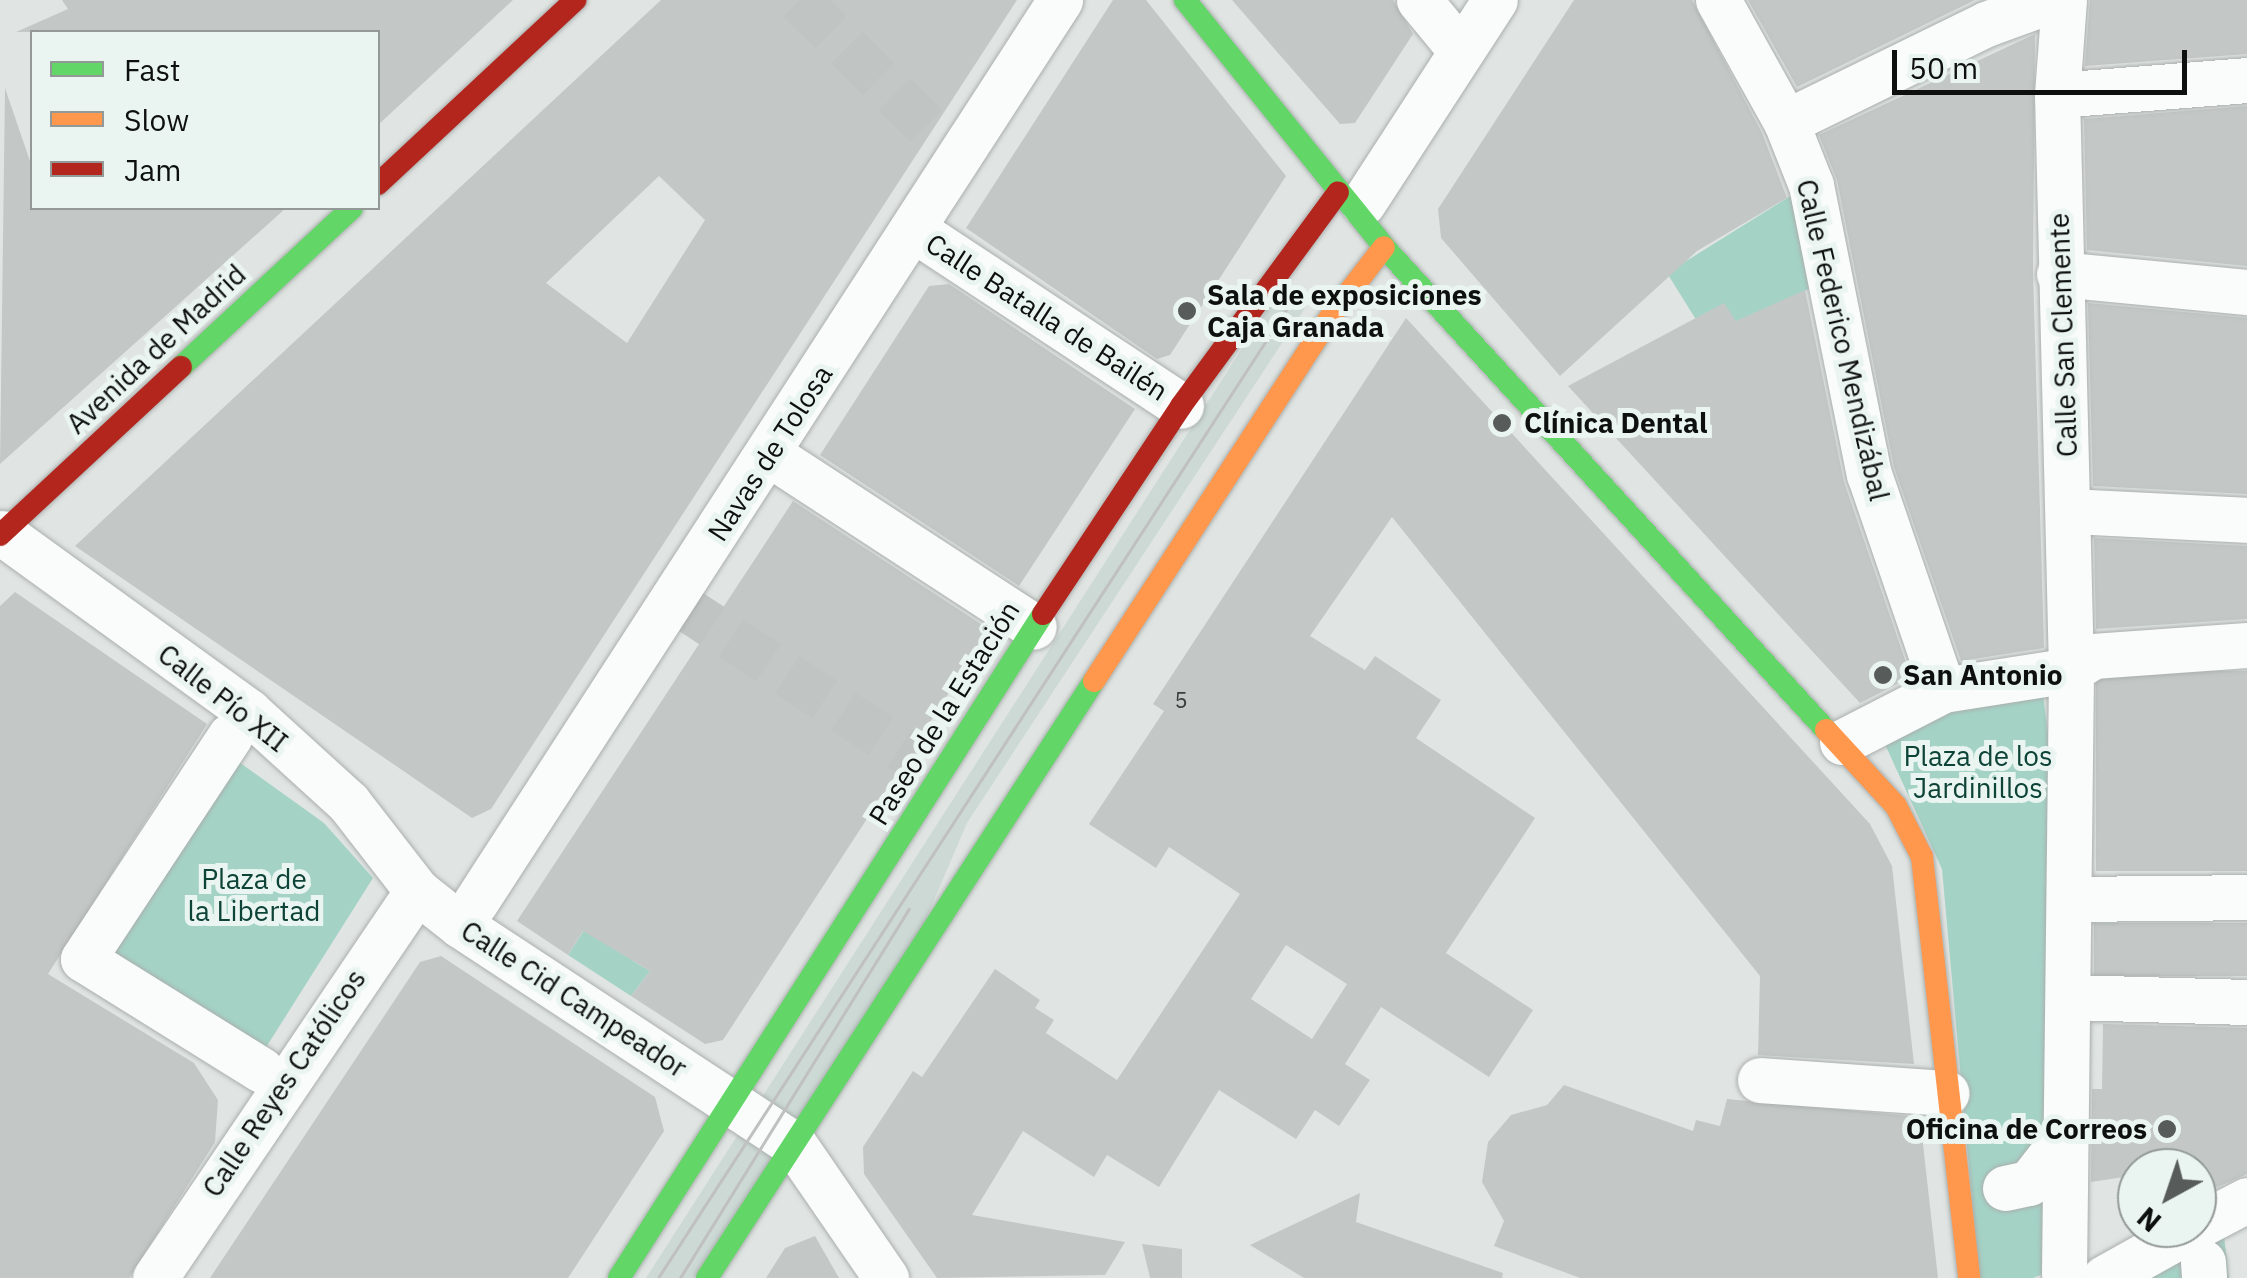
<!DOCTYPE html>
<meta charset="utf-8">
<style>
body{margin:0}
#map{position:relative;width:2247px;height:1278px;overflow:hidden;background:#e0e5e3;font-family:"IBM Plex Sans",sans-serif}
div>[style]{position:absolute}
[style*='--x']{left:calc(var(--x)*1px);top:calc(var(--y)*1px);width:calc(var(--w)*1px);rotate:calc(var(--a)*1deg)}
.built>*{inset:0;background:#ccd9d5}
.green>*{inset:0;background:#a4d3c6}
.building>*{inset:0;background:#c3c8c6;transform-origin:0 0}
.street-tunnel>*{height:45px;margin-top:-22.5px;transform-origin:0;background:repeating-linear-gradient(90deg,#c0c5c3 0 45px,transparent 0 67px)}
.roads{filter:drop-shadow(0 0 2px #aaafad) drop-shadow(0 0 2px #aaafad)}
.street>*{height:45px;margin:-22.5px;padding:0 22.5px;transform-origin:22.5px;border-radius:22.5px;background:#fafbfb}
.fast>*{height:22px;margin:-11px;padding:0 11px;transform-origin:11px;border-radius:11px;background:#63d668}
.slow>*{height:22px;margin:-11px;padding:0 11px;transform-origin:11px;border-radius:11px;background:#ff974d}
.jam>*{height:22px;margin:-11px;padding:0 11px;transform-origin:11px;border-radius:11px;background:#b3261e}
.tram>*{height:2.5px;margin:-1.25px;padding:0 1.25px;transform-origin:1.25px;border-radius:1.25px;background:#c0c0c0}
.dots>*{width:28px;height:28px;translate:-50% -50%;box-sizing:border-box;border:5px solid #eaf5f1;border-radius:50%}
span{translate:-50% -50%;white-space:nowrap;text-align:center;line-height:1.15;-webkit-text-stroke:10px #eaf5f1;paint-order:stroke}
.number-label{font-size:22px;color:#3a3e3d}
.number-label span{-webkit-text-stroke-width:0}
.poi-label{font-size:28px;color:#0d100f;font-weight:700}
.left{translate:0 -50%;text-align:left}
.right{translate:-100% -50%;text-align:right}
.street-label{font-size:28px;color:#0d100f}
.park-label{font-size:28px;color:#0e4438}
.legend{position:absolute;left:30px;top:30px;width:350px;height:180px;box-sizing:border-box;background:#eaf5f1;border:2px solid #929997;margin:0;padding:12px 18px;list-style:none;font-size:30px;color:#0d100f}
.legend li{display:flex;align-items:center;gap:20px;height:50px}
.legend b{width:50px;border:2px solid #929997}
.north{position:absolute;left:2117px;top:1148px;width:100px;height:100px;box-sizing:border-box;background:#eaf5f1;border:2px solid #929997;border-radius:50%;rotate:220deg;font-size:28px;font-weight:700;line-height:40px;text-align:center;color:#0d100f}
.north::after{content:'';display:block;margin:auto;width:35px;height:45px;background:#575b59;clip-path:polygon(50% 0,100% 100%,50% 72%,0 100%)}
.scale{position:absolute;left:1892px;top:50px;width:295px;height:45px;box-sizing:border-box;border:5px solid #0d100f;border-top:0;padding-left:12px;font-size:30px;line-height:35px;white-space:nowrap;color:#0d100f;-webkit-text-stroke:8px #eaf5f1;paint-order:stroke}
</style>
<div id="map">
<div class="built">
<i style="clip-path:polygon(1281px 288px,1307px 305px,967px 823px,919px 935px,693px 1278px,646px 1278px)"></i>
</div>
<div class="green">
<i style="clip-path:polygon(1797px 192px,1811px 288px,1737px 322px,1695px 318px,1667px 273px)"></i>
<i style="clip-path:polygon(2042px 686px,2055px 790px,2050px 1271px,2033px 1278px,1979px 1278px,1942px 869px,1878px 729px)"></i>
<i style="clip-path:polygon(232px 757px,324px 823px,373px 878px,265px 1049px,110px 953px)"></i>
<i style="clip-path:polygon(611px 888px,633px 961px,650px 971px,631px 996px,568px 955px)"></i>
<i style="clip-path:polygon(2223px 1228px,2229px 1278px,2136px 1278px)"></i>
</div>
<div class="building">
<i style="clip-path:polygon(62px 0,513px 0,378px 125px,378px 32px,16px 32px,68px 9px)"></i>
<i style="clip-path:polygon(evenodd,661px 0,1017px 0,491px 809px,472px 818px,75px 546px,661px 0,659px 176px,705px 220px,627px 343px,546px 283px,659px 176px)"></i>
<i style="clip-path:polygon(1113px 0,1146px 0,1286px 176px,1170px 355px,1157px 359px,966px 228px)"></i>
<i style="clip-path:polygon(1232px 0,1393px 0,1413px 34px,1355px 123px,1340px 124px)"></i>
<i style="clip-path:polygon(1574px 0,1692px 0,1762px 133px,1787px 198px,1697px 251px,1560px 376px,1441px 238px,1438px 209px)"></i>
<i style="clip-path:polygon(1748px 0,1975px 0,1797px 87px)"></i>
<i style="clip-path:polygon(2090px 0,2247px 0,2247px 54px,2085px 66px)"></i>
<i style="clip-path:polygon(2035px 34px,2033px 272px,2044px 648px,1961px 661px,1894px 467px,1837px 180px,1819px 135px)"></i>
<i style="clip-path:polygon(5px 88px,32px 167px,32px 208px,286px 208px,0 464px)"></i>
<i style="clip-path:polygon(2247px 106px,2247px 266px,2087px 250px,2084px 119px)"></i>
<i style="clip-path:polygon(949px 284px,1135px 409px,1019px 586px,820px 455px,929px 286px)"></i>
<i style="clip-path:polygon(1805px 290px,1844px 482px,1911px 677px,1860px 703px,1568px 386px,1724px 303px,1736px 321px)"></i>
<i style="clip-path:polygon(2088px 303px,2247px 318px,2247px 494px,2093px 486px)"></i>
<i style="clip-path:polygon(evenodd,1406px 318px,1870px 824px,1892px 866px,1914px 1064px,1758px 1055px,1760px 976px,1392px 517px,1310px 636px,1365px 670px,1375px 656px,1441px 700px,1416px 738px,1535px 818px,1446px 953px,1533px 1010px,1489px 1077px,1381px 1007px,1345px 1064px,1370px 1080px,1339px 1126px,1315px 1110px,1296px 1139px,1219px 1090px,1159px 1187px,1107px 1155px,1094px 1177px,1023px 1131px,972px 1215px,1125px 1242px,1105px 1275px,937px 1278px,864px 1174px,863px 1147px,913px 1071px,922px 1077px,995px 969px,1040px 1000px,1035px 1008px,1054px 1020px,1046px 1033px,1117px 1080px,1240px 894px,1169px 847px,1156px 868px,1089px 824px,1164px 711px,1153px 704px,1406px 318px,1286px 945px,1347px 984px,1312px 1039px,1251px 999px,1286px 945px)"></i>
<i style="clip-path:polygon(793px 501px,990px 630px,723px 1040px,705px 1044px,631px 996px,650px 971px,583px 931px,568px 955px,517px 921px)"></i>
<i style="clip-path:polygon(2094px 538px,2247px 546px,2247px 619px,2096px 629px)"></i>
<i style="clip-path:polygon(15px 592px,207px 724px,48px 974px,194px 1063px,218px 1100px,215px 1142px,129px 1278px,0 1278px,0 606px)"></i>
<i style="left:2247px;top:671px;width:200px;height:151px;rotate:90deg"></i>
<i style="left:2247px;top:923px;width:53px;height:153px;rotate:90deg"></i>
<i style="clip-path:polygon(441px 956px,655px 1097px,664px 1131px,568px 1278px,210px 1278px,420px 962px)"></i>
<i style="clip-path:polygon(2103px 1024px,2247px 1028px,2247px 1174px,2197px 1196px,2197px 1168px,2137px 1168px,2137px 1175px,2091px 1182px,2092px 1089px,2102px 1089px)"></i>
<i style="clip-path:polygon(1564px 1085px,1693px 1131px,1696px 1120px,1720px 1126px,1727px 1099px,1920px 1117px,1938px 1278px,1580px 1278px,1494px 1246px,1504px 1221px,1482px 1182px,1488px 1142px,1511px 1115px,1547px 1105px)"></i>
<i style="clip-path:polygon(1360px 1193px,1356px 1222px,1503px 1273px,1502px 1278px,1304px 1278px,1250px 1245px)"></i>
<i style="clip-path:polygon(815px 1236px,839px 1278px,766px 1278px,785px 1248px)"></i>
<i style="clip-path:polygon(1142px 1244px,1182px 1249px,1182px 1278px,1150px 1278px)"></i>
</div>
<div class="street-tunnel">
<i style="--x:799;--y:0;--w:187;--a:44.6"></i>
<i style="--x:675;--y:601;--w:288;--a:33.2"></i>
</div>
<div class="roads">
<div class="street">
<i style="--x:1419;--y:0;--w:66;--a:50.5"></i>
<i style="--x:1718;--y:0;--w:140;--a:60.9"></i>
<i style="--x:1786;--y:122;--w:68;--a:68.4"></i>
<i style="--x:1811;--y:185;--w:295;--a:78.7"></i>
<i style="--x:1869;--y:474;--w:228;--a:71.1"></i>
<i style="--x:2057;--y:95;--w:191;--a:-4.5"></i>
<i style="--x:1786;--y:122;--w:223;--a:-26.1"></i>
<i style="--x:1986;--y:24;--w:70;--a:-20"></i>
<i style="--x:1363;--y:203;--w:242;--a:-57"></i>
<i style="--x:913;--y:229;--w:321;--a:33.4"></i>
<i style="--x:2059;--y:274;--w:189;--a:5.5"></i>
<i style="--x:769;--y:454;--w:316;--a:33.1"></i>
<i style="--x:2071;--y:511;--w:176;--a:2.9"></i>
<i style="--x:2;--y:533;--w:305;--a:35.9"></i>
<i style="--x:249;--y:712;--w:134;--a:42.3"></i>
<i style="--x:348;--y:802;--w:113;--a:52.2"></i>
<i style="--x:417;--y:891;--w:55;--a:38.3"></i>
<i style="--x:460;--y:925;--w:399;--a:33.3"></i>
<i style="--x:794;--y:1144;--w:163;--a:55.5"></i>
<i style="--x:230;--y:736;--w:267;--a:123.4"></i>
<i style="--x:83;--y:959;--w:210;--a:31.9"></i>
<i style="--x:1842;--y:742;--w:114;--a:-27.2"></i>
<i style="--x:1943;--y:690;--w:130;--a:-8.9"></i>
<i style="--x:2071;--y:670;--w:26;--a:-32"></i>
<i style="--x:2093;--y:656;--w:154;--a:-4.1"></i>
<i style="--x:2069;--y:899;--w:178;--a:-0.6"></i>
<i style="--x:475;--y:903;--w:1076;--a:-57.06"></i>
<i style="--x:2069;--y:997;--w:178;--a:1.6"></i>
<i style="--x:1760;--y:1080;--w:187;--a:4"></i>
<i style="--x:2005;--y:1188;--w:25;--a:-12"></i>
<i style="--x:2029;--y:1183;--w:62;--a:-52.2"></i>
<i style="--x:2197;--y:1226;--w:56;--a:-27.5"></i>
<i style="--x:2203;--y:1262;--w:16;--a:86"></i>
<i style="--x:2064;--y:1273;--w:603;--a:-89.33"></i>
<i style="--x:2071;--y:670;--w:575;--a:-91.39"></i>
<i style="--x:2057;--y:95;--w:95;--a:-85.8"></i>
<i style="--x:155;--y:1278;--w:467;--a:-55.9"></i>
<i style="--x:2104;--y:1278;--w:103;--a:-29.1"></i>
</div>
<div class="fast">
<i style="--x:1185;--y:0;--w:317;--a:51.1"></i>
<i style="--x:1384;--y:247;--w:655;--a:47.54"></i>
<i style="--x:181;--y:367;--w:233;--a:-42.9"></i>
<i style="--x:619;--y:1278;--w:788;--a:-57.44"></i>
<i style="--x:707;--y:1278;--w:711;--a:-57.05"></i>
</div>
<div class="slow">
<i style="--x:1094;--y:681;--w:439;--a:-57"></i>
<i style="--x:1333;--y:313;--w:83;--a:-52.3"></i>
<i style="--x:1826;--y:730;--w:103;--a:47.4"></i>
<i style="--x:1896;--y:806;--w:57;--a:63"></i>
<i style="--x:1922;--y:857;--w:424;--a:83.6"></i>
</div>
<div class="jam">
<i style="--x:378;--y:184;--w:270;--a:-43"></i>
<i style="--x:0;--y:535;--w:247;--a:-42.9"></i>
<i style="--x:1043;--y:614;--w:250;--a:-56.4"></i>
<i style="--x:1181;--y:406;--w:265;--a:-53.7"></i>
</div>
</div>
<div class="tram">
<i style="--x:658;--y:1278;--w:1174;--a:-57.03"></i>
<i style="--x:680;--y:1278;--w:434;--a:-58.2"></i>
</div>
<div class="dots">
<i style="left:1187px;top:311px;background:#575b59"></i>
<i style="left:1502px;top:423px;background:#575b59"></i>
<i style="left:1883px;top:675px;background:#575b59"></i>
<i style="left:2167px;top:1129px;background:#575b59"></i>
</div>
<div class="number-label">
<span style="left:1181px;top:700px">5</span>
</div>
<div class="poi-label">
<span class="left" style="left:1207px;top:311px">Sala de exposiciones<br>Caja Granada</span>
<span class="left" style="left:1524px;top:423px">Clínica Dental</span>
<span class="left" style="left:1903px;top:675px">San Antonio</span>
<span class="right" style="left:2147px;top:1129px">Oficina de Correos</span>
</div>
<div class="street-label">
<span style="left:1047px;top:317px;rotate:33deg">Calle Batalla de Bailén</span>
<span style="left:2063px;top:335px;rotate:-92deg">Calle San Clemente</span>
<span style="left:1843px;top:340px;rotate:77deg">Calle Federico Mendizábal</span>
<span style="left:156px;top:349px;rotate:-43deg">Avenida de Madrid</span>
<span style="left:770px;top:453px;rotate:-57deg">Navas de Tolosa</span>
<span style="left:223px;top:698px;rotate:38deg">Calle Pío XII</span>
<span style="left:944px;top:713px;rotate:-58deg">Paseo de la Estación</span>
<span style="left:574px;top:999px;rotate:33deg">Calle Cid Campeador</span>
<span style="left:284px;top:1083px;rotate:-56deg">Calle Reyes Católicos</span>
</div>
<div class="park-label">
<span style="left:1978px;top:772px">Plaza de los<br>Jardinillos</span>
<span style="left:254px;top:895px">Plaza de<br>la Libertad</span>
</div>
<ul class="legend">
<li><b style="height:12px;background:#63d668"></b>Fast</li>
<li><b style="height:12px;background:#ff974d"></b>Slow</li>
<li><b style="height:12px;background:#b3261e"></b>Jam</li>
</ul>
<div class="north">N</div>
<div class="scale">50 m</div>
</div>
